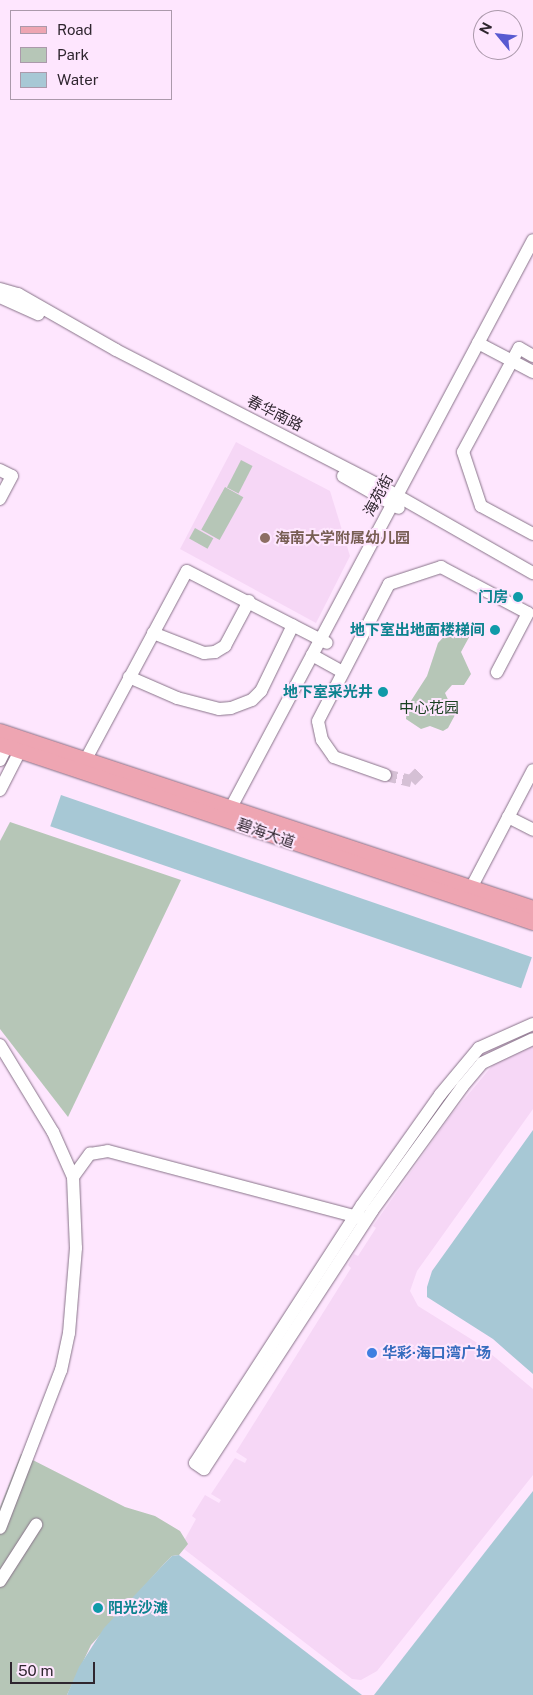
<!DOCTYPE html>
<meta charset="utf-8">
<style>
body{margin:0}
#map{position:relative;width:533px;height:1695px;overflow:hidden;background:#fee6fe;font-family:"Public Sans","Noto Sans SC",sans-serif}
div>[style]{position:absolute}
[style*='--x']{left:calc(var(--x)*1px);top:calc(var(--y)*1px);width:calc(var(--w)*1px);rotate:calc(var(--a)*1deg)}
.built>*{inset:0;background:#f6d7f6}
.green>*{inset:0;background:#b6c6b7;transform-origin:0 0}
.water>*{inset:0;background:#a7c8d5;transform-origin:0 0}
.minor-tunnel>*{height:12px;margin-top:-6px;transform-origin:0;background:repeating-linear-gradient(90deg,#d5c0d5 0 12px,transparent 0 18px)}
.roads{filter:drop-shadow(0 0 1px #887389) drop-shadow(0 0 1px #887389)}
.minor>*{height:12px;margin:-6px;padding:0 6px;transform-origin:6px;border-radius:6px;background:#fff}
.major>*{height:15px;margin:-7.5px;padding:0 7.5px;transform-origin:7.5px;border-radius:7.5px;background:#eea5b2}
.dots>*{width:14px;height:14px;translate:-50% -50%;box-sizing:border-box;border:2px solid #fee6fe;border-radius:50%}
span{translate:-50% -50%;white-space:nowrap;text-align:center;line-height:1.15;-webkit-text-stroke:4px #fee6fe;paint-order:stroke}
.street-label{font-size:15px;color:#2f262f}
.education-label{font-size:15px;color:#785e54;font-weight:700}
.left{translate:0 -50%;text-align:left}
.culture-label{font-size:15px;color:#0d838f;font-weight:700}
.right{translate:-100% -50%;text-align:right}
.park-label{font-size:15px;color:#1a4021}
.shop-label{font-size:15px;color:#366cbe;font-weight:700}
.legend{position:absolute;left:10px;top:10px;width:162px;height:90px;box-sizing:border-box;background:#fee6fe;border:1px solid #ab99ab;margin:0;padding:6px 9px;list-style:none;font-size:15px;color:#2f262f}
.legend li{display:flex;align-items:center;gap:10px;height:25px}
.legend b{width:25px;border:1px solid #ab99ab}
.north{position:absolute;left:473px;top:10px;width:50px;height:50px;box-sizing:border-box;background:#fee6fe;border:1px solid #ab99ab;border-radius:50%;rotate:298deg;font-size:14px;font-weight:700;line-height:20px;text-align:center;color:#2f262f}
.north::after{content:'';display:block;margin:auto;width:18px;height:22px;background:#585ad1;clip-path:polygon(50% 0,100% 100%,50% 72%,0 100%)}
.scale{position:absolute;left:10px;top:1662px;width:85px;height:22px;box-sizing:border-box;border:2px solid #2f262f;border-top:0;padding-left:6px;font-size:15px;line-height:18px;white-space:nowrap;color:#2f262f;-webkit-text-stroke:4px #fee6fe;paint-order:stroke}
</style>
<div id="map">
<div class="built">
<i style="clip-path:polygon(236px 442px,330px 491px,350px 556px,316px 623px,180px 549px)"></i>
<i style="clip-path:polygon(533px 1024px,533px 1109px,417px 1271px,410px 1291px,418px 1306px,479px 1344px,533px 1389px,533px 1475px,377px 1671px,361px 1680px,352px 1679px,184px 1549px,187px 1544px,184px 1541px,196px 1519px,192px 1516px,205px 1495px,219px 1503px,221px 1500px,211px 1494px,235px 1458px,245px 1463px,247px 1459px,236px 1452px,351px 1268px,348px 1265px,354px 1254px,358px 1256px,376px 1228px,373px 1226px,451px 1115px,497px 1060px)"></i>
</div>
<div class="green">
<i style="left:241px;top:460px;width:13px;height:31px;rotate:27deg"></i>
<i style="left:225px;top:487px;width:21px;height:49px;rotate:29deg"></i>
<i style="left:195px;top:528px;width:21px;height:12px;rotate:29deg"></i>
<i style="clip-path:polygon(463px 622px,473px 630px,461px 652px,471px 674px,464px 685px,452px 685px,445px 693px,455px 715px,448px 728px,443px 731px,430px 726px,421px 729px,406px 719px,407px 707px,427px 676px,438px 643px,451px 629px)"></i>
<i style="clip-path:polygon(10px 822px,181px 880px,68px 1117px,0 1029px,0 841px)"></i>
<i style="clip-path:polygon(21px 1454px,125px 1507px,155px 1516px,180px 1531px,188px 1544px,179px 1555px,172px 1556px,164px 1564px,91px 1645px,67px 1695px,0 1695px,0 1507px)"></i>
</div>
<div class="water">
<i style="left:61px;top:795px;width:498px;height:33px;rotate:19deg"></i>
<i style="clip-path:polygon(533px 1130px,533px 1374px,493px 1339px,427px 1297px,427px 1287px,432px 1271px)"></i>
<i style="clip-path:polygon(533px 1491px,533px 1695px,374px 1695px,489px 1547px)"></i>
<i style="clip-path:polygon(179px 1555px,263px 1619px,362px 1695px,67px 1695px,79px 1667px,104px 1628px,164px 1564px,172px 1556px)"></i>
</div>
<div class="minor-tunnel">
<i style="--x:385;--y:775;--w:27;--a:13"></i>
<i style="--x:411;--y:781;--w:13;--a:-45"></i>
</div>
<div class="roads">
<div class="minor">
<i style="--x:0;--y:289;--w:19;--a:16"></i>
<i style="--x:18;--y:294;--w:113;--a:29.7"></i>
<i style="--x:116;--y:350;--w:291;--a:27.2"></i>
<i style="--x:375;--y:483;--w:182;--a:29.7"></i>
<i style="--x:0;--y:297;--w:42;--a:24.1"></i>
<i style="--x:478;--y:343;--w:62;--a:27.8"></i>
<i style="--x:533;--y:356;--w:16;--a:-150"></i>
<i style="--x:519;--y:348;--w:118;--a:118.3"></i>
<i style="--x:463;--y:452;--w:57;--a:71.6"></i>
<i style="--x:481;--y:506;--w:59;--a:28.3"></i>
<i style="--x:0;--y:470;--w:13;--a:27"></i>
<i style="--x:12;--y:476;--w:26;--a:118"></i>
<i style="--x:343;--y:476;--w:64;--a:29.7"></i>
<i style="--x:153;--y:633;--w:55;--a:21.4"></i>
<i style="--x:204;--y:653;--w:11;--a:-5"></i>
<i style="--x:215;--y:652;--w:12;--a:-31"></i>
<i style="--x:225;--y:646;--w:51;--a:-61.9"></i>
<i style="--x:312;--y:655;--w:33;--a:29"></i>
<i style="--x:129;--y:677;--w:52;--a:23.6"></i>
<i style="--x:177;--y:698;--w:43;--a:14.7"></i>
<i style="--x:219;--y:709;--w:12;--a:-5"></i>
<i style="--x:231;--y:708;--w:22;--a:-21"></i>
<i style="--x:252;--y:700;--w:13;--a:-45"></i>
<i style="--x:261;--y:691;--w:73;--a:-64.1"></i>
<i style="--x:86;--y:759;--w:213;--a:-61.8"></i>
<i style="--x:187;--y:571;--w:157;--a:27.2"></i>
<i style="--x:0;--y:760;--w:25;--a:-64"></i>
<i style="--x:385;--y:775;--w:54;--a:-160.6"></i>
<i style="--x:334;--y:757;--w:21;--a:-125"></i>
<i style="--x:322;--y:740;--w:19;--a:-102"></i>
<i style="--x:318;--y:721;--w:154;--a:-62.6"></i>
<i style="--x:389;--y:584;--w:55;--a:-18.1"></i>
<i style="--x:441;--y:567;--w:98;--a:27.9"></i>
<i style="--x:528;--y:613;--w:67;--a:117.7"></i>
<i style="--x:0;--y:790;--w:53;--a:-62.9"></i>
<i style="--x:227;--y:815;--w:651;--a:-61.98"></i>
<i style="--x:508;--y:817;--w:28;--a:27"></i>
<i style="--x:471;--y:888;--w:133;--a:-62.3"></i>
<i style="--x:533;--y:1024;--w:59;--a:156"></i>
<i style="--x:479;--y:1048;--w:61;--a:129.7"></i>
<i style="--x:440;--y:1095;--w:135;--a:125.3"></i>
<i style="--x:362;--y:1205;--w:307;--a:122.9"></i>
<i style="--x:195;--y:1463;--w:11;--a:34"></i>
<i style="--x:204;--y:1469;--w:308;--a:-56.9"></i>
<i style="--x:372;--y:1211;--w:153;--a:-54"></i>
<i style="--x:462;--y:1087;--w:31;--a:-50"></i>
<i style="--x:482;--y:1063;--w:56;--a:-25.2"></i>
<i style="--x:0;--y:1045;--w:102;--a:58.7"></i>
<i style="--x:53;--y:1132;--w:49;--a:66"></i>
<i style="--x:73;--y:1177;--w:71;--a:87.6"></i>
<i style="--x:76;--y:1248;--w:85;--a:94.7"></i>
<i style="--x:69;--y:1333;--w:38;--a:102"></i>
<i style="--x:61;--y:1370;--w:169;--a:111.1"></i>
<i style="--x:73;--y:1177;--w:29;--a:-54"></i>
<i style="--x:90;--y:1154;--w:18;--a:-9"></i>
<i style="--x:108;--y:1151;--w:263;--a:14.8"></i>
<i style="--x:0;--y:1581;--w:67;--a:-57.3"></i>
</div>
<div class="major">
<i style="--x:0;--y:731;--w:562;--a:18.37"></i>
<i style="--x:0;--y:744;--w:562;--a:18.47"></i>
</div>
</div>
<div class="dots">
<i style="left:265px;top:538px;background:#8d6e63"></i>
<i style="left:518px;top:597px;background:#0f9aa8"></i>
<i style="left:495px;top:630px;background:#0f9aa8"></i>
<i style="left:383px;top:692px;background:#0f9aa8"></i>
<i style="left:372px;top:1353px;background:#3f7fe0"></i>
<i style="left:98px;top:1608px;background:#0f9aa8"></i>
</div>
<div class="street-label">
<span style="left:275px;top:413px;rotate:27deg">春华南路</span>
<span style="left:378px;top:495px;rotate:-62deg">海苑街</span>
<span style="left:266px;top:833px;rotate:19deg">碧海大道</span>
</div>
<div class="education-label">
<span class="left" style="left:275px;top:538px">海南大学附属幼儿园</span>
</div>
<div class="culture-label">
<span class="right" style="left:508px;top:597px">门房</span>
<span class="right" style="left:485px;top:630px">地下室出地面楼梯间</span>
<span class="right" style="left:373px;top:692px">地下室采光井</span>
<span class="left" style="left:108px;top:1608px">阳光沙滩</span>
</div>
<div class="park-label">
<span style="left:429px;top:708px">中心花园</span>
</div>
<div class="shop-label">
<span class="left" style="left:382px;top:1353px">华彩·海口湾广场</span>
</div>
<ul class="legend">
<li><b style="height:6px;background:#eea5b2"></b>Road</li>
<li><b style="height:14px;background:#b6c6b7"></b>Park</li>
<li><b style="height:14px;background:#a7c8d5"></b>Water</li>
</ul>
<div class="north">N</div>
<div class="scale">50 m</div>
</div>
